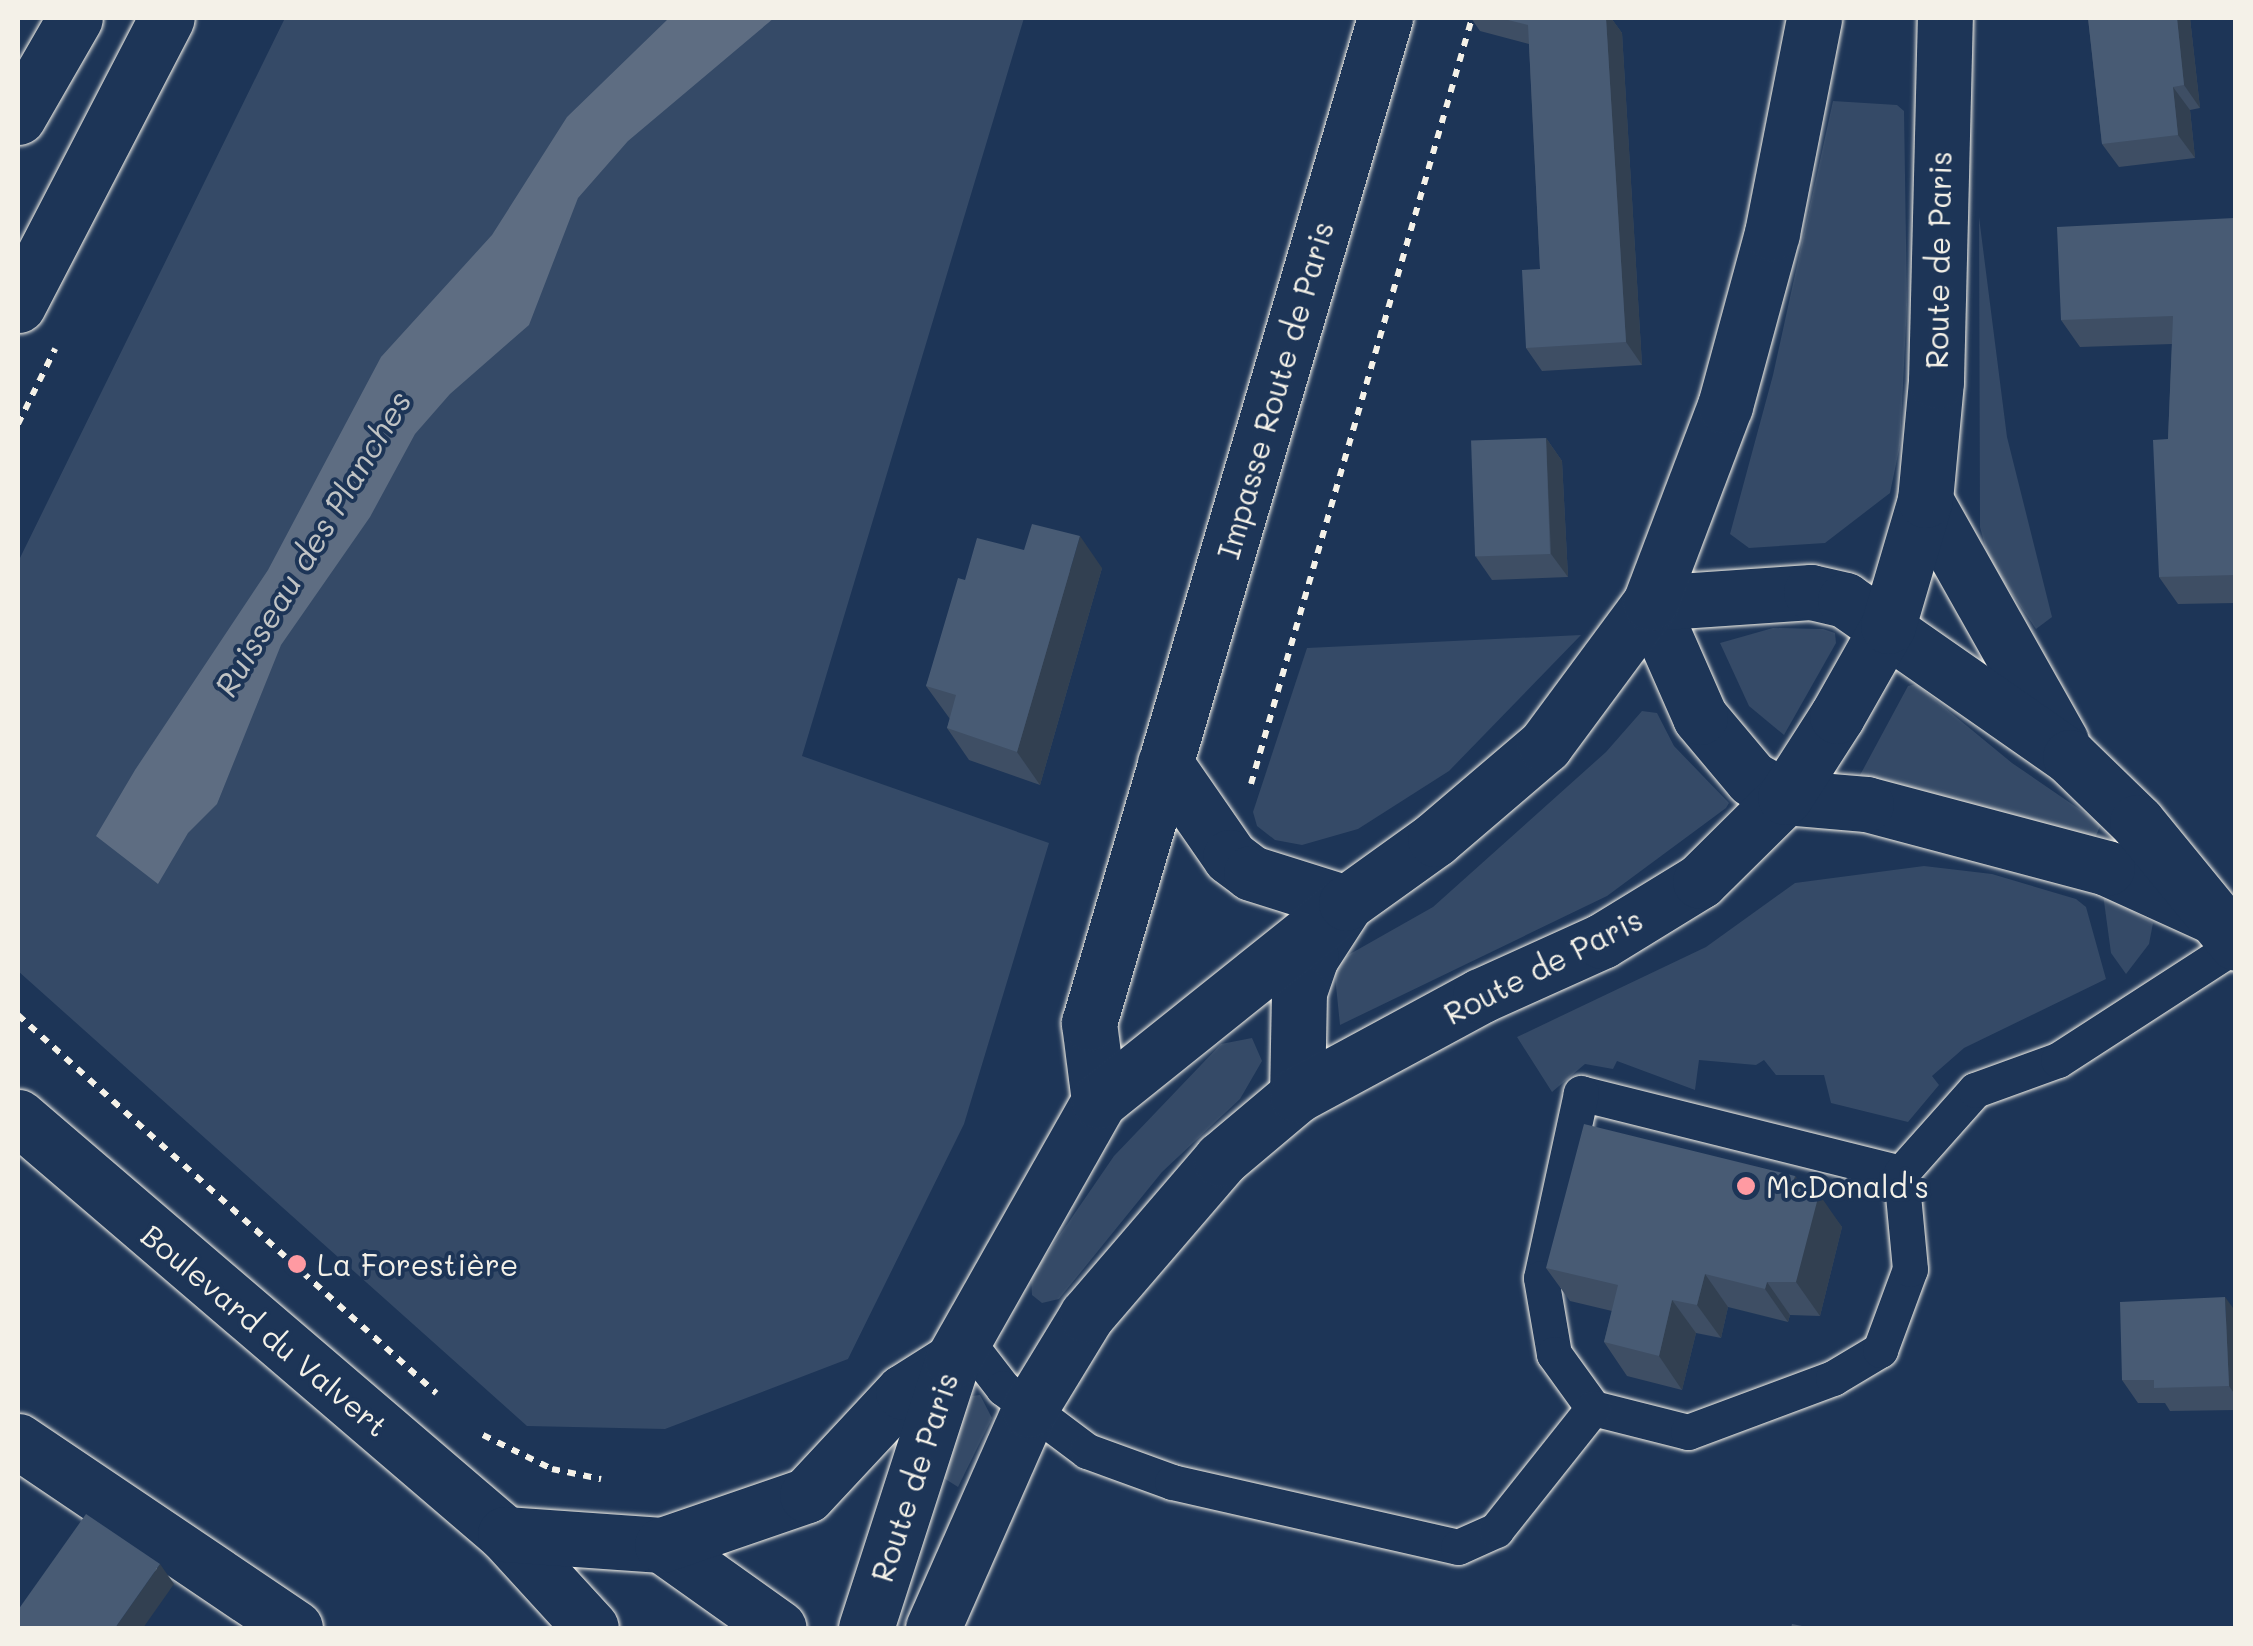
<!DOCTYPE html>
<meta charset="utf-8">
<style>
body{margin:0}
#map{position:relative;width:2253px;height:1646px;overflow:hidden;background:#1d3557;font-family:Mali,sans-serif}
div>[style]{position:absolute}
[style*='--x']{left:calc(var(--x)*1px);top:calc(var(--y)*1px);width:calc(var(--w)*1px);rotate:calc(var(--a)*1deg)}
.green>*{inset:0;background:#354a67}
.water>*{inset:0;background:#5e6d82}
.path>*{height:6px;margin-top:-3px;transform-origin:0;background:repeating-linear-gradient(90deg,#f4f1e8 0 8px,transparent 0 16px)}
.roads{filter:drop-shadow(0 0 2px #f4f1e8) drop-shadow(0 0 2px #f4f1e8)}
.service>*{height:35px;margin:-17.5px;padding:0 17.5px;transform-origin:17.5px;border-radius:17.5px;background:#1d3557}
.minor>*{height:55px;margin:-27.5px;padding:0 27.5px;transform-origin:27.5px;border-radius:27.5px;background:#1d3557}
.secondary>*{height:55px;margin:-27.5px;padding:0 27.5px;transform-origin:27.5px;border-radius:27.5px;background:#1d3557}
.primary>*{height:55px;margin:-27.5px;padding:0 27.5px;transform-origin:27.5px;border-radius:27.5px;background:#1d3557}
.wall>*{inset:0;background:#3e4e64}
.shaded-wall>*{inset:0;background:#324051}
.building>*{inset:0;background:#485b74;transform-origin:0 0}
.dots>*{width:28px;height:28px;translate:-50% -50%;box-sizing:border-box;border:5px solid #1d3557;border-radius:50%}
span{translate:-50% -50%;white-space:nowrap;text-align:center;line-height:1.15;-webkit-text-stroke:8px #1d3557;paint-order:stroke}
.street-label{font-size:30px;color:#f4f1e8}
.poi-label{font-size:30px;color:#f4f1e8}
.left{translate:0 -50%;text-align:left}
.water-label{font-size:32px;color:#c0c3c4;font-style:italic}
.frame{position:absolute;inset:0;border:20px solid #f4f1e8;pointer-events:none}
</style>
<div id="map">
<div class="green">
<i style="clip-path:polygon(285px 18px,1024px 18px,802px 756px,1049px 843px,964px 1124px,848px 1359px,665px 1429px,527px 1426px,18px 971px,18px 562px)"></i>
<i style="clip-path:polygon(1833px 101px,1897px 105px,1904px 111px,1907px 305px,1900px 445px,1890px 493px,1825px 543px,1749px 548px,1730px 534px,1773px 375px)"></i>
<i style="clip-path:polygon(1979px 217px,2007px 437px,2052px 617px,2036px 629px,1989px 560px,1980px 527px)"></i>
<i style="clip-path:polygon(1773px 628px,1823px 629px,1835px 633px,1836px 643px,1784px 735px,1749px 706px,1720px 643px)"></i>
<i style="clip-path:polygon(1581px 635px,1449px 771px,1358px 829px,1302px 845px,1275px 840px,1257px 826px,1253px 812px,1307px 648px)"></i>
<i style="clip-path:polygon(1916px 684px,2012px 763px,2101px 824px,2092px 845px,1859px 777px,1908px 686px)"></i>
<i style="clip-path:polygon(1642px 711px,1657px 713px,1674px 746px,1729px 803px,1726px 808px,1607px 896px,1340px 1025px,1335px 976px,1327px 967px,1433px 907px,1606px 752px)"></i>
<i style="clip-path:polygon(1924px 866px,1992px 874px,2076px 899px,2086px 907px,2106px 979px,1964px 1048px,1932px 1076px,1939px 1085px,1908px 1122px,1831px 1103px,1824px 1075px,1776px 1075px,1764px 1060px,1756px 1065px,1699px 1060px,1695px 1090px,1617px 1061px,1613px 1069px,1585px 1064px,1552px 1092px,1517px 1037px,1706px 947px,1795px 883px)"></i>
<i style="clip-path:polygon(2103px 894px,2153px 923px,2149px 944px,2126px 974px,2111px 953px)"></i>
<i style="clip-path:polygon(1252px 1038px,1262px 1061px,1240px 1099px,1162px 1172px,1059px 1299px,1042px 1303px,1032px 1295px,1031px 1277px,1114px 1156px,1221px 1044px)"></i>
<i style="clip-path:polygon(980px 1395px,992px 1418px,958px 1487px,939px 1475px,972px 1396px)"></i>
</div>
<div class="water">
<i style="clip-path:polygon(669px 18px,774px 18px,628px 141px,578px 198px,529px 325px,450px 394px,415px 434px,370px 517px,281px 645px,217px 804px,188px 833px,158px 884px,96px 836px,135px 770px,268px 570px,381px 357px,492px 235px,567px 117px)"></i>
</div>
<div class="path">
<i style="--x:18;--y:424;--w:84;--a:-63.7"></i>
<i style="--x:1251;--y:784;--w:797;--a:-73.91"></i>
<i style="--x:18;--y:1015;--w:564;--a:42.12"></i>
<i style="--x:483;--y:1435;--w:77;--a:26.2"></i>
<i style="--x:552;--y:1469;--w:50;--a:11.5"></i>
</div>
<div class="roads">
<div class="service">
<i style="--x:1901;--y:1173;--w:330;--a:-166"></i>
<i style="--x:1581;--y:1093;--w:189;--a:102.2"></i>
<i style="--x:1541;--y:1278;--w:77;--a:80.3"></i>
<i style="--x:1554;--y:1354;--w:67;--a:54.2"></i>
<i style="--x:1593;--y:1408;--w:98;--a:14.2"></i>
<i style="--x:1688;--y:1432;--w:155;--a:-20.4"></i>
<i style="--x:1833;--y:1378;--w:55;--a:-30.8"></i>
<i style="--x:1880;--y:1350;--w:86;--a:-69.7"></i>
<i style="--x:1910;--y:1269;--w:96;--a:-95.4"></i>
<i style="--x:1901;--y:1173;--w:111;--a:-48.3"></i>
<i style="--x:1975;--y:1090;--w:88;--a:-19.9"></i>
<i style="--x:2058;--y:1060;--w:212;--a:-32.9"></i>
<i style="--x:963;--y:1336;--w:66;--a:52.4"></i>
<i style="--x:1003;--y:1388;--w:105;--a:36.9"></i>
<i style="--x:1087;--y:1451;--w:90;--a:20"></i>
<i style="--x:1172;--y:1482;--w:293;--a:12.8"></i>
<i style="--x:1458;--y:1547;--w:42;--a:-24.1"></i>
<i style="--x:1496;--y:1530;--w:156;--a:-51.5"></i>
</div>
<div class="minor">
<i style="--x:1165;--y:763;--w:114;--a:55.3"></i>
<i style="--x:1230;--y:857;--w:26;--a:37"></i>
<i style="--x:1251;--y:873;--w:100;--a:17.5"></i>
<i style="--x:1346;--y:903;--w:64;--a:122.9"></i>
<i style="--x:1311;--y:957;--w:37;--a:109"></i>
<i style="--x:1299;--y:992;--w:103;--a:91.1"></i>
<i style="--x:1099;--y:1101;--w:79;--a:-97.3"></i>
<i style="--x:1089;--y:1023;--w:1048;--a:-73.59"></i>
<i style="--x:18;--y:1441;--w:334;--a:34"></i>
</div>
<div class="secondary">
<i style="--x:1925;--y:500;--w:277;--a:60.6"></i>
<i style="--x:2210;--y:915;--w:113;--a:-155.5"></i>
<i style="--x:2107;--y:868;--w:249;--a:-165.1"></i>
<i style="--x:1866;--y:804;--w:81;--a:-175.1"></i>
<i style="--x:1785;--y:797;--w:38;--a:-151"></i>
<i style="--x:1752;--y:779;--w:81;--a:-130"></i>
<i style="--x:1700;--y:717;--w:124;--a:-113.7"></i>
<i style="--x:1650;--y:603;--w:161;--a:-3.9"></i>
<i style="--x:1811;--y:592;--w:35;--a:13"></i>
<i style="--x:1845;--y:600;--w:274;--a:34.9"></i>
<i style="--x:2070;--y:757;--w:93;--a:44.1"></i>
<i style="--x:2137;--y:822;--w:156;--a:50.7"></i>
</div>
<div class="primary">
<i style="--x:18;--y:117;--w:114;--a:-60.1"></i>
<i style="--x:18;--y:305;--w:323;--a:-62.6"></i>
<i style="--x:18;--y:1117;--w:641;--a:40.57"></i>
<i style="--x:505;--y:1534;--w:127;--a:47.5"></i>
<i style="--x:505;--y:1534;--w:157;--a:4"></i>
<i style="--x:662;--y:1545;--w:143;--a:35.4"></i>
<i style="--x:662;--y:1545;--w:153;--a:-19"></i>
<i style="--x:807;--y:1495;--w:141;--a:-47"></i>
<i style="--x:903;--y:1392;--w:58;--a:-32.3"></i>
<i style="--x:866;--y:1628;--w:281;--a:-72.1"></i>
<i style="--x:952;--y:1361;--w:299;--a:-60.5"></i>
<i style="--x:1099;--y:1101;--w:317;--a:-38.7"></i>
<i style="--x:1346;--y:903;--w:110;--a:-35.7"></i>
<i style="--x:1435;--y:839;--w:145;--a:-40.5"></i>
<i style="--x:1545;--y:745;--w:177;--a:-53.5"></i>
<i style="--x:1650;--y:603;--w:211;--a:-69.2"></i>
<i style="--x:1725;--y:406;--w:179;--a:-74.8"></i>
<i style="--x:1772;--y:233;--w:219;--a:-78.9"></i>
<i style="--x:933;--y:1628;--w:238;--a:-66.2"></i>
<i style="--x:1029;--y:1410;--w:111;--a:-58.6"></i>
<i style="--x:1087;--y:1315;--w:206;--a:-49.3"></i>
<i style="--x:1221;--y:1159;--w:99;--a:-40.1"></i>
<i style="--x:1297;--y:1095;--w:208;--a:-28.4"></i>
<i style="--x:1480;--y:996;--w:134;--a:-24.3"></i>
<i style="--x:1602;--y:941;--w:115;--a:-31.5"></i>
<i style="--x:1700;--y:881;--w:120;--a:-44.7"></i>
<i style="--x:1785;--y:797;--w:96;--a:-57.3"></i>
<i style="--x:1837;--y:716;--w:103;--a:-60.5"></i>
<i style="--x:1888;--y:626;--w:131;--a:-73.6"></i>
<i style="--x:1925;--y:500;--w:120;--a:-84.7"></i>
<i style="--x:1936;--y:381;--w:363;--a:-88.6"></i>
</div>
</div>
<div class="wall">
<i style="clip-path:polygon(1471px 18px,1611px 18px,1622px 33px,1642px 365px,1542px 371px,1526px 348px,1540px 269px,1529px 44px,1480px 31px)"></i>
<i style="clip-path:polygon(2088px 18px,2190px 18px,2200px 108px,2190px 110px,2195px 158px,2119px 167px,2102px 144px)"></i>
<i style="clip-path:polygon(2236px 220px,2236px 603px,2178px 604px,2159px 577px,2168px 439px,2172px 344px,2080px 347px,2061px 320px)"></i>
<i style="clip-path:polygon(1546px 438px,1562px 461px,1568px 577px,1492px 580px,1476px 557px)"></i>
<i style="clip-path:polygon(1102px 568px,1040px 785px,969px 760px,947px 728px,950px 719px,926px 686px,965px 580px)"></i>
<i style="clip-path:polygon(1795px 1176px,1800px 1183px,1815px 1193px,1842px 1227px,1820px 1316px,1790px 1315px,1788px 1322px,1728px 1307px,1721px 1338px,1696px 1333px,1682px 1390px,1627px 1376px,1604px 1342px,1612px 1311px,1570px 1301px,1546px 1268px)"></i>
<i style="clip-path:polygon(2236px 1312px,2236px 1410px,2170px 1411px,2165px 1403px,2138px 1403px,2122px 1380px)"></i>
</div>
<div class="shaded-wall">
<i style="clip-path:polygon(1606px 18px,1611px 18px,1622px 33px,1642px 365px,1626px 342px)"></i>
<i style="clip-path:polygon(2177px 18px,2190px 18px,2200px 108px,2184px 85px)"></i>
<i style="clip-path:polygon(2173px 87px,2190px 110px,2195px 158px,2178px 135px)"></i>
<i style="clip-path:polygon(1546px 438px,1562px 461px,1568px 577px,1551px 554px)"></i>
<i style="clip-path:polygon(1080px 536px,1102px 568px,1040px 785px,1017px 752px)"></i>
<i style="clip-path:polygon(1795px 1176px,1816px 1206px,1809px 1192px,1810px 1186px,1818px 1197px,1819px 1194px,1842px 1227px,1820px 1316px,1796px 1282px,1793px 1182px)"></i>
<i style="clip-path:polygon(1705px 1274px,1728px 1307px,1721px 1338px,1697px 1305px)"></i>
<i style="clip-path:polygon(1767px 1282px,1790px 1315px,1788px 1322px,1765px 1289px)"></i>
<i style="clip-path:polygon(2225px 1297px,2236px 1312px,2236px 1396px,2229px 1386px)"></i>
<i style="clip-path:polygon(1672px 1300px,1696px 1333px,1682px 1390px,1659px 1356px)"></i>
<i style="clip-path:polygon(160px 1564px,174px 1584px,143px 1628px,115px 1628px)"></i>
</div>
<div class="building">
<i style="clip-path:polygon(1500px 18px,1606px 18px,1626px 342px,1526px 348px,1522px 270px,1540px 269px,1528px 25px)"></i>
<i style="clip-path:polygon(2088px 18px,2177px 18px,2184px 85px,2173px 87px,2178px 135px,2102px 144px)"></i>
<i style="clip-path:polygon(2234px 218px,2236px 575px,2159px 577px,2153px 440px,2168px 439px,2173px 316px,2061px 320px,2057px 227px)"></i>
<i style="left:1546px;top:438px;width:116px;height:75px;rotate:88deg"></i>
<i style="clip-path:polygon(1032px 524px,1080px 536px,1017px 752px,947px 728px,956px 695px,926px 686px,958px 578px,965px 580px,977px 538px,1024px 550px)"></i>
<i style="clip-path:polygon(1584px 1124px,1795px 1176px,1793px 1182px,1810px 1186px,1809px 1192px,1819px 1194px,1796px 1282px,1767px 1282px,1765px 1289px,1705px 1274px,1697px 1305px,1672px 1300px,1659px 1356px,1604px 1342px,1618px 1285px,1546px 1268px)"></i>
<i style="clip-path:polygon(2225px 1297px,2229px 1386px,2154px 1388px,2154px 1380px,2122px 1380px,2120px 1302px)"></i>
<i style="clip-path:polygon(86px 1514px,160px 1564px,115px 1628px,18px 1628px,18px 1610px)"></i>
<i style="clip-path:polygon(1792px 1624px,1812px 1628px,1791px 1628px)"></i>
</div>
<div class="dots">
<i style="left:1746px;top:1186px;background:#ff9aa2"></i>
<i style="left:297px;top:1264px;background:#ff9aa2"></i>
</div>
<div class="street-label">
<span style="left:1938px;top:260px;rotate:-89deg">Route de Paris</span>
<span style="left:1275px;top:390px;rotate:-74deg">Impasse Route de Paris</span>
<span style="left:1543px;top:966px;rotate:-27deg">Route de Paris</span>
<span style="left:265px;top:1330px;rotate:40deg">Boulevard du Valvert</span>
<span style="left:914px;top:1477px;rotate:-72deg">Route de Paris</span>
</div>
<div class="poi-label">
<span class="left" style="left:1766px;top:1186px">McDonald's</span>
<span class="left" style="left:317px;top:1264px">La Forestière</span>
</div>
<div class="water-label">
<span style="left:312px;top:543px;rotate:-59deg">Ruisseau des Planches</span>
</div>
<div class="frame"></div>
</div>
